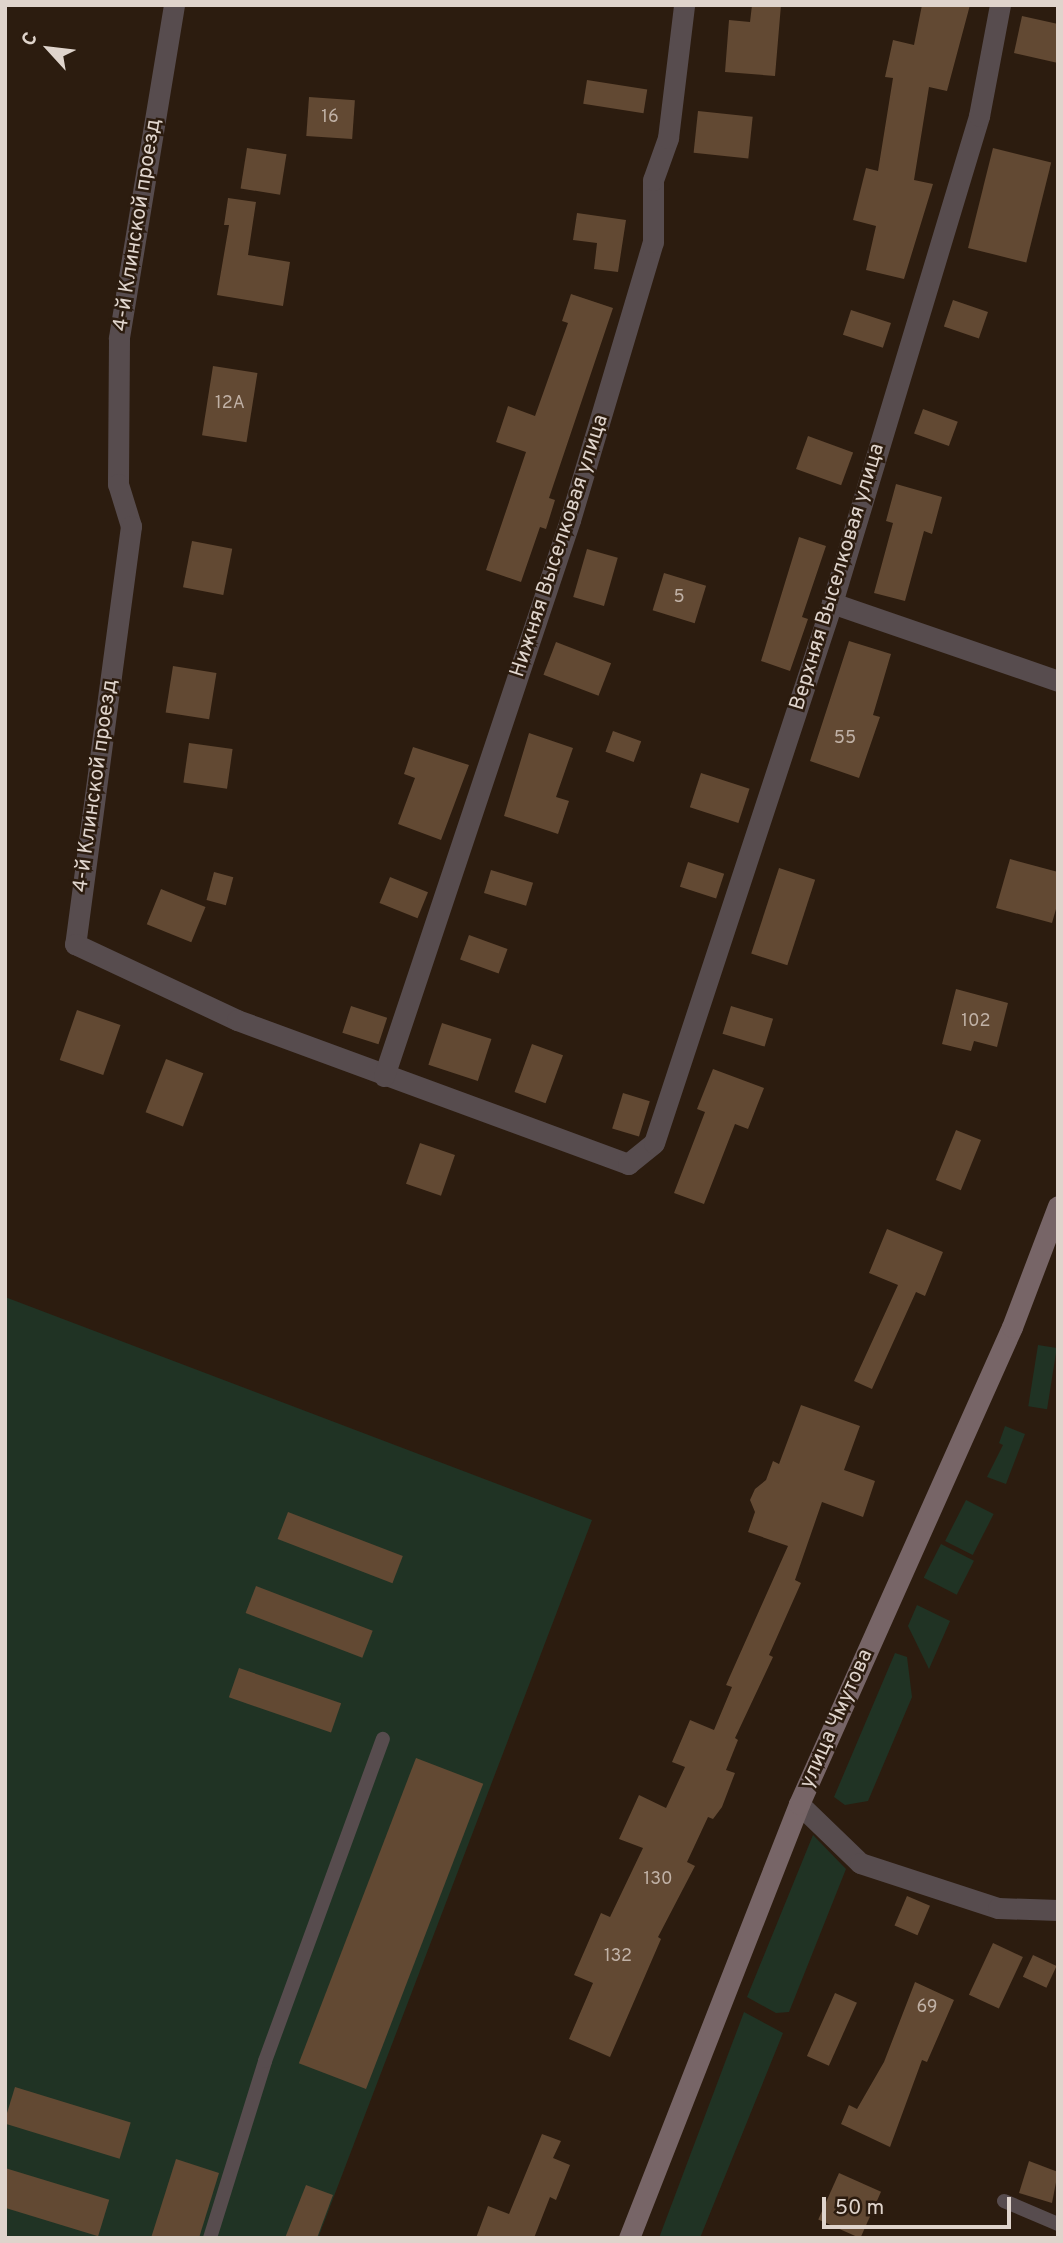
<!DOCTYPE html>
<meta charset="utf-8">
<style>
body{margin:0}
#map{position:relative;width:1063px;height:2243px;overflow:hidden;background:#2c1c0f;font-family:Overpass,sans-serif}
div>[style]{position:absolute}
[style*='--x']{left:calc(var(--x)*1px);top:calc(var(--y)*1px);width:calc(var(--w)*1px);rotate:calc(var(--a)*1deg)}
.green>*{inset:0;background:#203324;transform-origin:0 0}
.building>*{inset:0;background:#624933;transform-origin:0 0}
.lane>*{height:14px;margin:-7px;padding:0 7px;transform-origin:7px;border-radius:7px;background:#574c4e}
.street>*{height:21px;margin:-10.5px;padding:0 10.5px;transform-origin:10.5px;border-radius:10.5px;background:#574c4e}
.secondary>*{height:21px;margin:-10.5px;padding:0 10.5px;transform-origin:10.5px;border-radius:10.5px;background:#776567}
span{translate:-50% -50%;white-space:nowrap;text-align:center;line-height:1.15;-webkit-text-stroke:5px #2c1c0f;paint-order:stroke}
.number-label{font-size:18px;color:#c0b1a6}
.number-label span{-webkit-text-stroke-width:0}
.street-label{font-size:21px;color:#dfd4cc}
.frame{position:absolute;inset:0;border:7px solid #dfd4cc;pointer-events:none}
.north{position:absolute;left:14px;top:14px;width:70px;height:70px;-webkit-text-stroke:5px #2c1c0f;paint-order:stroke;rotate:297deg;font-size:19px;font-weight:700;line-height:28px;text-align:center;color:#dfd4cc}
.north::after{content:'';display:block;margin:auto;width:24px;height:32px;background:#dfd4cc;clip-path:polygon(50% 0,100% 100%,50% 72%,0 100%)}
.scale{position:absolute;left:822px;top:2197px;width:189px;height:32px;box-sizing:border-box;border:4px solid #dfd4cc;border-top:0;padding-left:9px;font-size:21px;line-height:24px;white-space:nowrap;color:#dfd4cc;-webkit-text-stroke:5px #2c1c0f;paint-order:stroke}
</style>
<div id="map">
<div class="green">
<i style="clip-path:polygon(5px 1297px,592px 1520px,318px 2238px,5px 2238px)"></i>
<i style="left:1038px;top:1345px;width:19px;height:62px;rotate:9deg"></i>
<i style="clip-path:polygon(1005px 1426px,1025px 1434px,1006px 1484px,987px 1477px,1003px 1445px,999px 1443px)"></i>
<i style="left:966px;top:1500px;width:31px;height:46px;rotate:27deg"></i>
<i style="left:941px;top:1544px;width:37px;height:38px;rotate:27deg"></i>
<i style="clip-path:polygon(917px 1605px,950px 1621px,929px 1669px,908px 1626px)"></i>
<i style="clip-path:polygon(895px 1653px,907px 1657px,912px 1697px,868px 1801px,845px 1805px,834px 1797px)"></i>
<i style="clip-path:polygon(813px 1835px,846px 1869px,789px 2012px,776px 2013px,747px 1997px)"></i>
<i style="clip-path:polygon(744px 2012px,783px 2033px,700px 2238px,659px 2238px)"></i>
</div>
<div class="building">
<i style="clip-path:polygon(752px 5px,781px 5px,775px 76px,725px 72px,729px 20px,750px 22px)"></i>
<i style="clip-path:polygon(922px 5px,970px 5px,947px 91px,929px 87px,914px 180px,933px 184px,904px 279px,866px 270px,876px 226px,853px 220px,866px 168px,878px 171px,893px 78px,885px 77px,893px 40px,914px 45px)"></i>
<i style="clip-path:polygon(1022px 16px,1058px 24px,1058px 63px,1014px 53px)"></i>
<i style="left:587px;top:80px;width:61px;height:24px;rotate:9deg"></i>
<i style="left:309px;top:97px;width:46px;height:39px;rotate:4deg"></i>
<i style="left:698px;top:111px;width:55px;height:42px;rotate:6deg"></i>
<i style="left:247px;top:148px;width:40px;height:41px;rotate:9deg"></i>
<i style="left:993px;top:148px;width:60px;height:103px;rotate:14deg"></i>
<i style="clip-path:polygon(228px 198px,256px 202px,248px 255px,290px 262px,283px 306px,217px 295px,229px 225px,224px 225px)"></i>
<i style="clip-path:polygon(577px 213px,626px 220px,618px 272px,594px 269px,597px 243px,573px 240px)"></i>
<i style="clip-path:polygon(571px 294px,613px 308px,549px 498px,555px 500px,546px 529px,540px 527px,521px 582px,486px 570px,526px 452px,496px 442px,508px 406px,535px 416px,568px 323px,562px 321px)"></i>
<i style="left:953px;top:300px;width:37px;height:28px;rotate:19deg"></i>
<i style="left:851px;top:310px;width:42px;height:26px;rotate:18deg"></i>
<i style="left:213px;top:366px;width:45px;height:70px;rotate:9deg"></i>
<i style="left:923px;top:409px;width:37px;height:26px;rotate:20deg"></i>
<i style="left:808px;top:436px;width:48px;height:35px;rotate:20deg"></i>
<i style="clip-path:polygon(896px 484px,942px 497px,932px 534px,924px 531px,905px 601px,874px 593px,893px 523px,886px 521px)"></i>
<i style="clip-path:polygon(799px 537px,826px 546px,802px 617px,808px 619px,790px 671px,761px 661px)"></i>
<i style="left:192px;top:541px;width:41px;height:47px;rotate:11deg"></i>
<i style="left:587px;top:549px;width:32px;height:50px;rotate:16deg"></i>
<i style="left:664px;top:573px;width:44px;height:39px;rotate:17deg"></i>
<i style="clip-path:polygon(849px 641px,891px 654px,873px 715px,880px 717px,859px 778px,810px 761px)"></i>
<i style="left:556px;top:642px;width:59px;height:35px;rotate:21deg"></i>
<i style="left:173px;top:666px;width:44px;height:47px;rotate:9deg"></i>
<i style="left:613px;top:731px;width:30px;height:22px;rotate:20deg"></i>
<i style="clip-path:polygon(529px 733px,573px 748px,556px 797px,569px 801px,558px 834px,504px 816px)"></i>
<i style="left:189px;top:743px;width:44px;height:40px;rotate:8deg"></i>
<i style="clip-path:polygon(413px 747px,469px 765px,441px 840px,398px 824px,415px 778px,404px 774px)"></i>
<i style="left:701px;top:773px;width:51px;height:36px;rotate:18deg"></i>
<i style="clip-path:polygon(1010px 859px,1058px 872px,1058px 902px,1052px 923px,996px 908px)"></i>
<i style="left:688px;top:862px;width:38px;height:26px;rotate:18deg"></i>
<i style="left:779px;top:868px;width:38px;height:90px;rotate:18deg"></i>
<i style="left:491px;top:870px;width:44px;height:24px;rotate:17deg"></i>
<i style="left:214px;top:872px;width:20px;height:29px;rotate:15deg"></i>
<i style="left:390px;top:877px;width:41px;height:28px;rotate:22deg"></i>
<i style="left:161px;top:889px;width:48px;height:38px;rotate:22deg"></i>
<i style="left:469px;top:935px;width:41px;height:26px;rotate:20deg"></i>
<i style="clip-path:polygon(956px 989px,1008px 1003px,997px 1047px,974px 1041px,971px 1051px,942px 1044px)"></i>
<i style="left:351px;top:1006px;width:38px;height:28px;rotate:18deg"></i>
<i style="left:731px;top:1006px;width:44px;height:29px;rotate:17deg"></i>
<i style="left:77px;top:1010px;width:46px;height:53px;rotate:19deg"></i>
<i style="left:442px;top:1023px;width:52px;height:44px;rotate:18deg"></i>
<i style="left:532px;top:1044px;width:33px;height:51px;rotate:20deg"></i>
<i style="left:166px;top:1059px;width:40px;height:57px;rotate:21deg"></i>
<i style="clip-path:polygon(713px 1069px,764px 1088px,748px 1129px,735px 1124px,704px 1204px,674px 1193px,705px 1112px,697px 1109px)"></i>
<i style="left:623px;top:1093px;width:28px;height:37px;rotate:17deg"></i>
<i style="left:956px;top:1130px;width:27px;height:54px;rotate:22deg"></i>
<i style="left:420px;top:1143px;width:37px;height:43px;rotate:19deg"></i>
<i style="clip-path:polygon(887px 1229px,943px 1252px,925px 1296px,916px 1292px,872px 1389px,854px 1381px,898px 1285px,869px 1273px)"></i>
<i style="clip-path:polygon(801px 1405px,860px 1426px,844px 1470px,875px 1481px,863px 1517px,822px 1502px,795px 1580px,801px 1583px,769px 1655px,773px 1657px,735px 1738px,738px 1740px,726px 1770px,735px 1773px,722px 1807px,713px 1819px,708px 1817px,687px 1862px,695px 1866px,658px 1937px,661px 1939px,610px 2057px,569px 2039px,593px 1983px,574px 1975px,601px 1913px,610px 1917px,643px 1848px,619px 1839px,639px 1795px,666px 1808px,685px 1767px,672px 1762px,690px 1720px,714px 1730px,732px 1687px,726px 1685px,788px 1546px,748px 1532px,755px 1512px,750px 1500px,755px 1489px,766px 1480px,773px 1461px,779px 1464px)"></i>
<i style="left:288px;top:1512px;width:123px;height:29px;rotate:21deg"></i>
<i style="left:256px;top:1586px;width:125px;height:29px;rotate:21deg"></i>
<i style="left:239px;top:1668px;width:108px;height:31px;rotate:19deg"></i>
<i style="left:416px;top:1758px;width:72px;height:327px;rotate:21deg"></i>
<i style="left:907px;top:1896px;width:25px;height:32px;rotate:23deg"></i>
<i style="left:993px;top:1943px;width:33px;height:57px;rotate:25deg"></i>
<i style="left:1033px;top:1955px;width:26px;height:24px;rotate:25deg"></i>
<i style="clip-path:polygon(915px 1982px,954px 2000px,927px 2062px,922px 2060px,890px 2147px,841px 2124px,849px 2105px,857px 2109px,884px 2062px)"></i>
<i style="left:835px;top:1993px;width:24px;height:69px;rotate:24deg"></i>
<i style="left:15px;top:2087px;width:121px;height:38px;rotate:17deg"></i>
<i style="clip-path:polygon(542px 2134px,561px 2141px,553px 2158px,570px 2165px,556px 2200px,550px 2197px,534px 2238px,476px 2238px,488px 2206px,509px 2214px)"></i>
<i style="clip-path:polygon(176px 2159px,219px 2173px,199px 2238px,151px 2238px)"></i>
<i style="clip-path:polygon(1029px 2161px,1058px 2172px,1052px 2203px,1019px 2193px)"></i>
<i style="left:5px;top:2168px;width:109px;height:38px;rotate:17deg"></i>
<i style="left:839px;top:2173px;width:46px;height:51px;rotate:24deg"></i>
<i style="clip-path:polygon(306px 2185px,333px 2195px,317px 2238px,285px 2238px)"></i>
</div>
<div class="lane">
<i style="--x:1004;--y:2201;--w:59;--a:23.1"></i>
<i style="--x:210;--y:2238;--w:185;--a:-72.7"></i>
<i style="--x:265;--y:2061;--w:343;--a:-69.9"></i>
</div>
<div class="street">
<i style="--x:174;--y:5;--w:338;--a:99.4"></i>
<i style="--x:119;--y:338;--w:146;--a:90.4"></i>
<i style="--x:118;--y:484;--w:44;--a:72.8"></i>
<i style="--x:131;--y:526;--w:422;--a:97.6"></i>
<i style="--x:75;--y:944;--w:179;--a:25.1"></i>
<i style="--x:237;--y:1020;--w:417;--a:20.2"></i>
<i style="--x:628;--y:1164;--w:33;--a:-39"></i>
<i style="--x:654;--y:1143;--w:569;--a:-71.76"></i>
<i style="--x:832;--y:603;--w:509;--a:-73.2"></i>
<i style="--x:979;--y:116;--w:113;--a:-79.3"></i>
<i style="--x:832;--y:603;--w:239;--a:19"></i>
<i style="--x:384;--y:1076;--w:586;--a:-71.5"></i>
<i style="--x:570;--y:520;--w:290;--a:-73.4"></i>
<i style="--x:653;--y:242;--w:62;--a:-90"></i>
<i style="--x:653;--y:180;--w:45;--a:-70.3"></i>
<i style="--x:668;--y:138;--w:134;--a:-83.1"></i>
<i style="--x:799;--y:1804;--w:85;--a:44"></i>
<i style="--x:860;--y:1863;--w:145;--a:18.1"></i>
<i style="--x:998;--y:1908;--w:60;--a:1.9"></i>
</div>
<div class="secondary">
<i style="--x:629;--y:2238;--w:466;--a:-68.6"></i>
<i style="--x:799;--y:1804;--w:522;--a:-65.94"></i>
<i style="--x:1012;--y:1327;--w:129;--a:-69.2"></i>
</div>
<div class="number-label">
<span style="left:330px;top:118px">16</span>
<span style="left:230px;top:404px">12А</span>
<span style="left:679px;top:598px">5</span>
<span style="left:845px;top:739px">55</span>
<span style="left:976px;top:1022px">102</span>
<span style="left:658px;top:1880px">130</span>
<span style="left:618px;top:1957px">132</span>
<span style="left:927px;top:2008px">69</span>
</div>
<div class="street-label">
<span style="left:138px;top:225px;rotate:-81deg">4-й Клинской проезд</span>
<span style="left:560px;top:546px;rotate:-72deg">Нижняя Выселковая улица</span>
<span style="left:838px;top:577px;rotate:-73deg">Верхняя Выселковая улица</span>
<span style="left:96px;top:786px;rotate:-82deg">4-й Клинской проезд</span>
<span style="left:837px;top:1719px;rotate:-66deg">улица Чмутова</span>
</div>
<div class="frame"></div>
<div class="north">С</div>
<div class="scale">50 m</div>
</div>
